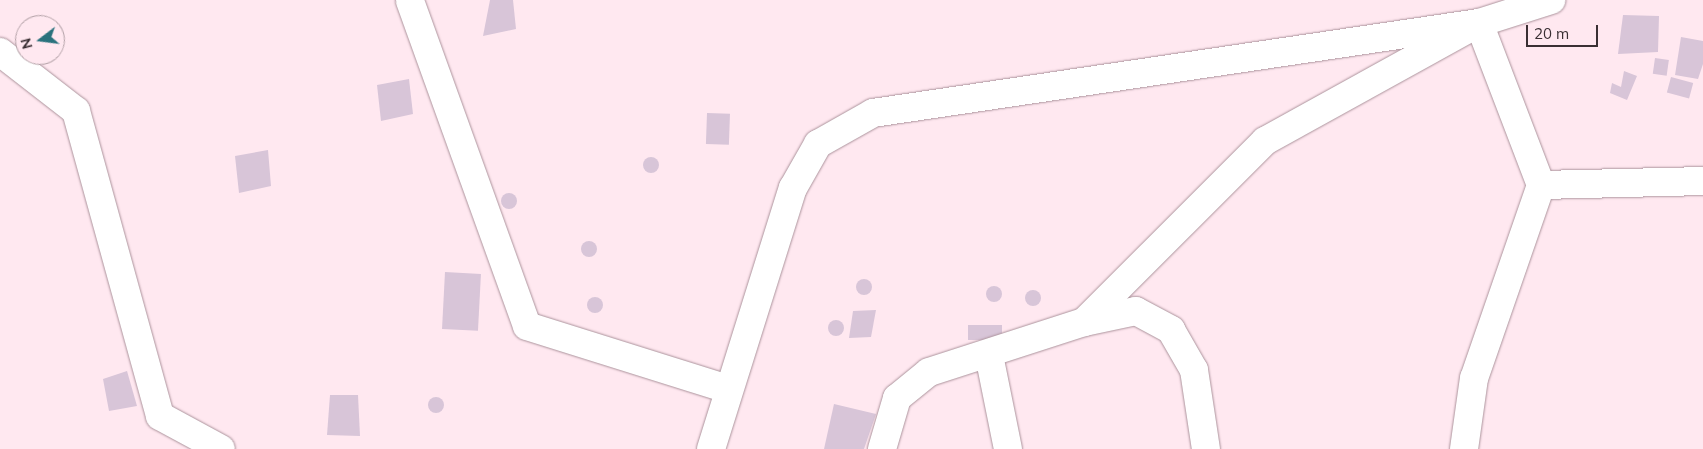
<!DOCTYPE html>
<style>
body{margin:0}
#map{position:relative;width:1703px;height:449px;overflow:hidden;background:#ffe8f0;font-family:Mulish,sans-serif}
div>[style]{position:absolute}
[style*='--x']{left:calc(var(--x)*1px);top:calc(var(--y)*1px);width:calc(var(--w)*1px);rotate:calc(var(--a)*1deg)}
.building>*{inset:0;background:#d8c5d8;transform-origin:0 0}
.round{border-radius:50%}
.roads{filter:drop-shadow(0 0 1px #ac939c) drop-shadow(0 0 1px #ac939c)}
.minor>*{height:28px;margin:-14px;padding:0 14px;transform-origin:14px;border-radius:14px;background:#fff}
span{translate:-50% -50%;white-space:nowrap;text-align:center;line-height:1.15;-webkit-text-stroke:4px #ffe8f0;paint-order:stroke}
.north{position:absolute;left:15px;top:15px;width:50px;height:50px;box-sizing:border-box;background:#ffe8f0;border:1px solid #b09ea4;border-radius:50%;rotate:255deg;font-size:14px;font-weight:700;line-height:20px;text-align:center;color:#3a2f33}
.north::after{content:'';display:block;margin:auto;width:18px;height:22px;background:#2a727d;clip-path:polygon(50% 0,100% 100%,50% 72%,0 100%)}
.scale{position:absolute;left:1526px;top:25px;width:72px;height:22px;box-sizing:border-box;border:2px solid #3a2f33;border-top:0;padding-left:6px;font-size:15px;line-height:18px;white-space:nowrap;color:#3a2f33;-webkit-text-stroke:4px #ffe8f0;paint-order:stroke}
</style>
<div id="map">
<div class="building">
<i style="clip-path:polygon(490px 0,513px 0,516px 29px,483px 36px)"></i>
<i style="clip-path:polygon(1623px 15px,1659px 16px,1658px 52px,1618px 54px)"></i>
<i style="clip-path:polygon(1681px 37px,1703px 41px,1703px 64px,1698px 79px,1675px 75px)"></i>
<i style="left:1655px;top:58px;width:14px;height:16px;rotate:8deg"></i>
<i style="clip-path:polygon(1624px 71px,1637px 76px,1627px 100px,1610px 93px,1612px 83px,1621px 87px)"></i>
<i style="left:1671px;top:77px;width:23px;height:16px;rotate:15deg"></i>
<i style="clip-path:polygon(409px 79px,413px 114px,381px 121px,377px 85px)"></i>
<i style="left:707px;top:113px;width:23px;height:31px;rotate:2deg"></i>
<i style="clip-path:polygon(268px 150px,271px 186px,239px 193px,235px 156px)"></i>
<i class="round" style="left:643px;top:157px;width:16px;height:16px"></i>
<i class="round" style="left:501px;top:193px;width:16px;height:16px"></i>
<i class="round" style="left:581px;top:241px;width:16px;height:16px"></i>
<i style="left:445px;top:272px;width:36px;height:57px;rotate:3deg"></i>
<i class="round" style="left:856px;top:279px;width:16px;height:16px"></i>
<i class="round" style="left:986px;top:286px;width:16px;height:16px"></i>
<i class="round" style="left:1025px;top:290px;width:16px;height:16px"></i>
<i class="round" style="left:587px;top:297px;width:16px;height:16px"></i>
<i style="clip-path:polygon(876px 310px,871px 337px,849px 338px,853px 311px)"></i>
<i class="round" style="left:828px;top:320px;width:16px;height:16px"></i>
<i style="left:1002px;top:325px;width:15px;height:34px;rotate:90deg"></i>
<i style="clip-path:polygon(127px 371px,137px 406px,109px 411px,103px 379px)"></i>
<i style="clip-path:polygon(330px 395px,358px 395px,360px 436px,327px 435px)"></i>
<i class="round" style="left:428px;top:397px;width:16px;height:16px"></i>
<i style="clip-path:polygon(834px 404px,876px 414px,864px 449px,824px 449px)"></i>
</div>
<div class="roads">
<div class="minor">
<i style="--x:410;--y:1;--w:345;--a:70.2"></i>
<i style="--x:527;--y:326;--w:211;--a:17.4"></i>
<i style="--x:0;--y:52;--w:96;--a:37.8"></i>
<i style="--x:76;--y:111;--w:316;--a:74.6"></i>
<i style="--x:160;--y:416;--w:69;--a:28.4"></i>
<i style="--x:1541;--y:185;--w:162;--a:-1.4"></i>
<i style="--x:1084;--y:322;--w:53;--a:-11.9"></i>
<i style="--x:1136;--y:311;--w:40;--a:28"></i>
<i style="--x:1171;--y:330;--w:46;--a:60.1"></i>
<i style="--x:1194;--y:370;--w:80;--a:81.4"></i>
<i style="--x:989;--y:355;--w:96;--a:78.6"></i>
<i style="--x:711;--y:449;--w:274;--a:-72.6"></i>
<i style="--x:793;--y:188;--w:51;--a:-60.4"></i>
<i style="--x:818;--y:144;--w:63;--a:-29.4"></i>
<i style="--x:873;--y:113;--w:613;--a:-8.45"></i>
<i style="--x:1479;--y:23;--w:173;--a:69.1"></i>
<i style="--x:1541;--y:185;--w:204;--a:109.1"></i>
<i style="--x:1474;--y:378;--w:72;--a:98"></i>
<i style="--x:882;--y:449;--w:53;--a:-73.6"></i>
<i style="--x:897;--y:398;--w:41;--a:-39.1"></i>
<i style="--x:929;--y:372;--w:163;--a:-17.9"></i>
<i style="--x:1084;--y:322;--w:256;--a:-45"></i>
<i style="--x:1265;--y:141;--w:244;--a:-28.9"></i>
<i style="--x:1479;--y:23;--w:76;--a:-17.7"></i>
</div>
</div>
<div class="north">N</div>
<div class="scale">20 m</div>
</div>
